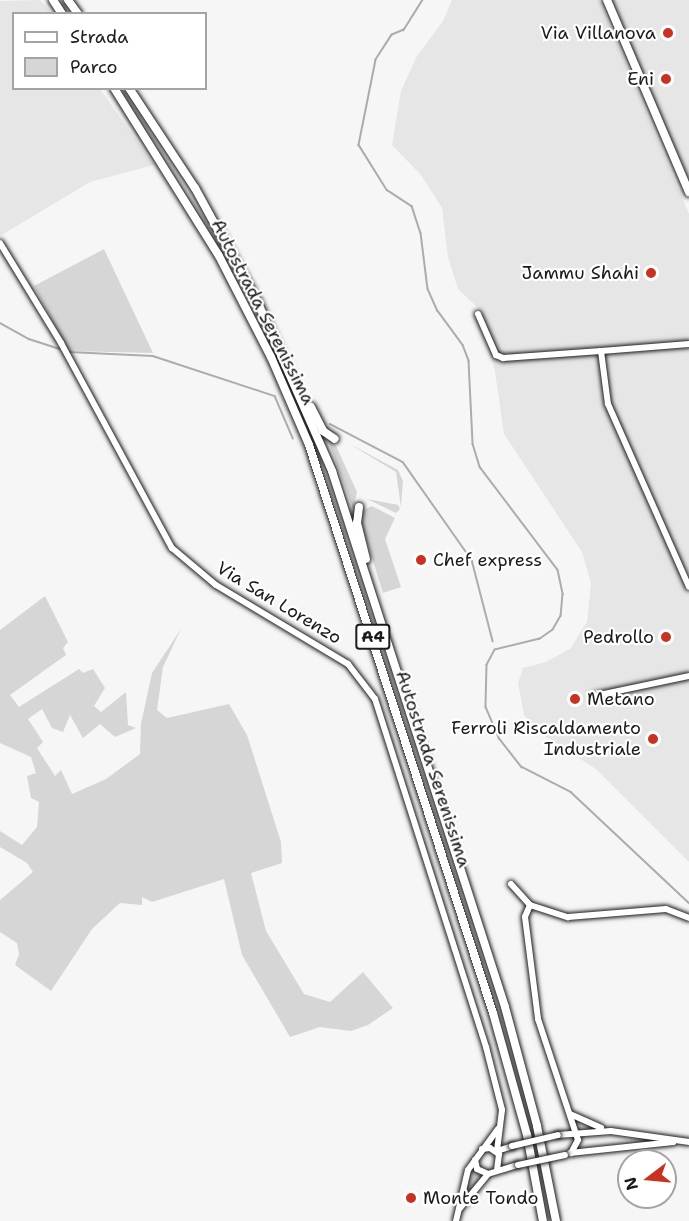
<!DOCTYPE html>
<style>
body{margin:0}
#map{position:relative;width:689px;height:1221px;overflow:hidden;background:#f6f6f6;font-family:"Shantell Sans",sans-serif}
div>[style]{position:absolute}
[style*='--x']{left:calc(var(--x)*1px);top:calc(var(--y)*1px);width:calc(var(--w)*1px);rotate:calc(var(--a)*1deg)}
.built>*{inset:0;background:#e6e6e6}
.green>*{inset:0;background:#d6d6d6}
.stream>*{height:1.5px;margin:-0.75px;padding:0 0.75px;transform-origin:0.75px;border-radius:0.75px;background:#acacac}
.roads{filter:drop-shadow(0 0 2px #1c1c1c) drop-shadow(0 0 2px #1c1c1c)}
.minor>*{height:6px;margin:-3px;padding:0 3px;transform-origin:3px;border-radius:3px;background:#fff}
.major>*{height:8px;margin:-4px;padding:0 4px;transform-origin:4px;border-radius:4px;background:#fff}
.highway>*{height:8px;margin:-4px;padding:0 4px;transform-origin:4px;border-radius:4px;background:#fff}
.bridges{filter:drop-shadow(0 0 2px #1c1c1c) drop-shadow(0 0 2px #1c1c1c)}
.minor-bridge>*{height:6px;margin:-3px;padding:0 3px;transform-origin:3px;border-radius:3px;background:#fff}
.dots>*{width:16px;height:16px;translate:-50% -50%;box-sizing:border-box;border:3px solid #fff;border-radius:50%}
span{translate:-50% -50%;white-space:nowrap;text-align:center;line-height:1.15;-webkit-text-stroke:4.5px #fff;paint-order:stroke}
.shield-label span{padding:2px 4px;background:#fff;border:2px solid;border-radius:4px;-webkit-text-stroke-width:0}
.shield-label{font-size:16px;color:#1c1c1c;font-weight:700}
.poi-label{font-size:18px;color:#1c1c1c}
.right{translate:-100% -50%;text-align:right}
.left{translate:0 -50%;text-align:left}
.street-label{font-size:18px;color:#1c1c1c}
.legend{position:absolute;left:12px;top:12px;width:195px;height:78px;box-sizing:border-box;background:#fff;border:2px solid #a4a4a4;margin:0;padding:8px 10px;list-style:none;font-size:18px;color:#1c1c1c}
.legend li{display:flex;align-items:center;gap:12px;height:30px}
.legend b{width:30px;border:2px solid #a4a4a4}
.north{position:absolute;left:617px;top:1149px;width:60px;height:60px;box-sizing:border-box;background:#fff;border:2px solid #a4a4a4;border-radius:50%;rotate:254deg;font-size:16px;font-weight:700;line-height:24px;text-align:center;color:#1c1c1c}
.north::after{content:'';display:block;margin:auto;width:21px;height:27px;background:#c8321e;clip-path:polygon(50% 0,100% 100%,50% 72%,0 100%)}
</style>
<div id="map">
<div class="built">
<i style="clip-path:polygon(40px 0,52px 13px,14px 14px,14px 88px,100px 89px,154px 165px,90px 182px,0 236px,0 1px)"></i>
<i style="clip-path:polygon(452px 0,599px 0,689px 214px,689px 862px,596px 769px,546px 737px,524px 715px,518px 683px,523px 668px,546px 662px,570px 649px,587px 622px,591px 583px,582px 552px,504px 434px,495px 372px,478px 308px,458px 289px,448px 257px,442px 208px,421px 175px,392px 145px,401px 91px,417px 56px,443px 21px)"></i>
<i style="clip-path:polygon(612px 0,689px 0,689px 180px,647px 82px)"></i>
</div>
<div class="green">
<i style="clip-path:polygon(104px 249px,153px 353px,69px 351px,34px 286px)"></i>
<i style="clip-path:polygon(328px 440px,336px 446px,357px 492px,353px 509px)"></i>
<i style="clip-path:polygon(348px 443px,398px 470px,403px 481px,401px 507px,396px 472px)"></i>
<i style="clip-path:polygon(367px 499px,398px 505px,400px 509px,396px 513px)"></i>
<i style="clip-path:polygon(372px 506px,395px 518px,385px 539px,401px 587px,383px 593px,360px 519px,363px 510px)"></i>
<i style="clip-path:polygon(45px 596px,68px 642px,63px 648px,66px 655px,10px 695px,19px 707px,79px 669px,83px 673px,93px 669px,105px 688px,94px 706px,101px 712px,126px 692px,128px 725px,136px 728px,115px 737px,100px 724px,83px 738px,70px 715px,63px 732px,52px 728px,42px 709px,28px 719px,43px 742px,37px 748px,55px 776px,61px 770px,72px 794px,106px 779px,140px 754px,141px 724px,152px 673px,181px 629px,163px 667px,157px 710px,167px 718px,229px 704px,247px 735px,281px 842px,282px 863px,251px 873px,266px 931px,304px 994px,330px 1002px,363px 972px,393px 1008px,368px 1025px,351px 1031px,320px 1027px,290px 1037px,242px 955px,224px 879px,152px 902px,142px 897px,142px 905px,120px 903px,92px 929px,51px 991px,15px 965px,19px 954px,17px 943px,0 932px,0 900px,33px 872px,27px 863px,0 847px,0 831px,22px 845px,37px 827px,39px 802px,31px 798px,27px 776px,36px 773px,31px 757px,0 743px,0 630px)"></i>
<i style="clip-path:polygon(473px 1168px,482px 1177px,463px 1199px,466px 1182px)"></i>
</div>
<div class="stream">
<i style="--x:423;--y:0;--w:36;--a:122"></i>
<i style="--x:404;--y:30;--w:13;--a:157"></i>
<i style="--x:392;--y:35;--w:30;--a:123"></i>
<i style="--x:376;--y:60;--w:87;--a:101.3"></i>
<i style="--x:359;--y:145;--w:53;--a:58.1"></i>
<i style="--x:387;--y:190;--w:30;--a:33"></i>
<i style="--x:412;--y:206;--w:28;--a:72"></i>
<i style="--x:421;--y:233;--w:56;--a:82.9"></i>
<i style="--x:428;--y:289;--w:24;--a:66"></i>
<i style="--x:438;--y:311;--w:42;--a:53.7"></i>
<i style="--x:463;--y:345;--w:17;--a:69"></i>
<i style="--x:469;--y:361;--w:83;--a:87.2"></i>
<i style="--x:473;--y:444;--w:24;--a:73"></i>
<i style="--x:480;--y:467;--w:129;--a:52.9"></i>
<i style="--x:558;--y:570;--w:25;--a:78"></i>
<i style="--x:563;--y:594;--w:22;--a:95"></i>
<i style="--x:561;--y:616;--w:16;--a:120"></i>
<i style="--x:553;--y:630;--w:16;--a:145"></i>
<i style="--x:540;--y:639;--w:46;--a:166.3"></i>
<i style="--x:495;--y:650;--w:17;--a:118"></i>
<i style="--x:487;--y:665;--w:42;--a:91.4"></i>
<i style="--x:486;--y:707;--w:34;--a:67"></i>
<i style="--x:499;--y:738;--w:37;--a:52"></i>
<i style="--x:522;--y:767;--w:55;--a:27"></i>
<i style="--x:571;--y:792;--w:162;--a:43.2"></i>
<i style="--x:0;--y:323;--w:33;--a:29"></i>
<i style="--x:29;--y:339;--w:32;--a:18"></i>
<i style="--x:69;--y:352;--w:84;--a:2.7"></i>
<i style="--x:153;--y:356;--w:128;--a:18.2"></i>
<i style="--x:275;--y:396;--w:46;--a:66.8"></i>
<i style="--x:330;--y:424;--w:82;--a:27.5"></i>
<i style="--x:403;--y:462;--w:120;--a:54.9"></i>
<i style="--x:472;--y:560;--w:84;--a:75.5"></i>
</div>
<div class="roads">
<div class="minor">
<i style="--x:0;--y:243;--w:117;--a:58.6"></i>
<i style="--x:61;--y:343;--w:233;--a:61.6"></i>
<i style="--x:172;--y:548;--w:57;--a:40.1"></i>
<i style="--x:216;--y:585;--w:154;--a:30.9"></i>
<i style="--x:348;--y:664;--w:44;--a:52.4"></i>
<i style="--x:375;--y:699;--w:365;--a:72.3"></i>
<i style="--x:486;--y:1047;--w:65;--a:75.7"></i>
<i style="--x:502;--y:1110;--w:41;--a:97"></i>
<i style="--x:478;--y:314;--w:45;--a:66.3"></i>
<i style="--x:496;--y:355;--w:8;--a:23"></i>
<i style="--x:503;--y:358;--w:98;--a:-4.1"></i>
<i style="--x:689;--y:344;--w:88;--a:175.5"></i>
<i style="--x:601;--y:351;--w:53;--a:82.5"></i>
<i style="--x:608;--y:404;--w:200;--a:66.1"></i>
<i style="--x:594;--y:696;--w:97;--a:-11.9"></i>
<i style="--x:511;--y:884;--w:28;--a:48"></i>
<i style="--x:530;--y:905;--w:40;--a:18"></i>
<i style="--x:568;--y:917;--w:98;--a:-4.7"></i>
<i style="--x:666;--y:909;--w:25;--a:21"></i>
<i style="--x:530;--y:905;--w:13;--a:113"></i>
<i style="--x:525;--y:917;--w:103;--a:82.7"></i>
<i style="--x:538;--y:1019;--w:127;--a:71.7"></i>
<i style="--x:578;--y:1140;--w:15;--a:118"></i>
<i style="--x:570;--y:1114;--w:34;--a:24"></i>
<i style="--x:558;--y:1135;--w:53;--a:-4.3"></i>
<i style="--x:611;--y:1131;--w:79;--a:8"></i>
<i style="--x:482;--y:1149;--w:8;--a:-7"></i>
<i style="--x:490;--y:1148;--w:11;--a:34"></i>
<i style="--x:499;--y:1154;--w:16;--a:97"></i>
<i style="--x:497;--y:1151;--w:16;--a:-18"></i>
<i style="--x:570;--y:1153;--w:104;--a:-6.1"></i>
<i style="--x:475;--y:1160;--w:9;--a:77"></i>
<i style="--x:477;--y:1169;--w:12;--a:24"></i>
<i style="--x:488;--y:1174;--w:31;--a:-17"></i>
<i style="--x:460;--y:1208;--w:44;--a:-50.5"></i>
<i style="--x:456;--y:1221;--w:52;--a:-76.8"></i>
<i style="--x:468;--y:1170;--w:51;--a:-53.8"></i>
</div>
<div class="major">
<i style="--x:607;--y:0;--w:209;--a:66.9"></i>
</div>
<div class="highway">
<i style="--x:53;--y:0;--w:17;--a:57"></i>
<i style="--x:68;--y:0;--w:17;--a:54"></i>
<i style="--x:114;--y:88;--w:198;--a:58"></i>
<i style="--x:219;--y:256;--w:114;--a:62.8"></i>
<i style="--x:271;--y:357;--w:96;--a:66.6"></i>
<i style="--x:309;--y:445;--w:597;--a:72.05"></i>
<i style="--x:493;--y:1013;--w:127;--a:74.4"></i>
<i style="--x:527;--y:1135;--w:87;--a:79.5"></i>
<i style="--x:129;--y:88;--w:120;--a:56.6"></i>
<i style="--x:195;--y:188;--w:131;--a:61.3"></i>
<i style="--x:258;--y:303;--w:184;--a:66.2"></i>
<i style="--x:332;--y:471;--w:563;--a:72.11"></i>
<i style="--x:505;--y:1007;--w:123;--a:74.9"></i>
<i style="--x:537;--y:1126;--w:97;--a:78.7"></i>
<i style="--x:311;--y:407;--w:27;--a:63"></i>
<i style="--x:323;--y:431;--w:14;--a:34"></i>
<i style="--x:359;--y:507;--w:16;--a:97"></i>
<i style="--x:357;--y:523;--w:37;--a:76"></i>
</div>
</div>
<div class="bridges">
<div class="minor-bridge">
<i style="--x:512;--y:1146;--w:47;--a:-13.4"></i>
<i style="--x:518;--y:1165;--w:48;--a:-12"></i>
</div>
</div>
<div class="dots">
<i style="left:668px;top:33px;background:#c8321e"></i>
<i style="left:666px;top:79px;background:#c8321e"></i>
<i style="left:651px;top:273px;background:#c8321e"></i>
<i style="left:421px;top:560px;background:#c8321e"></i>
<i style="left:666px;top:637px;background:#c8321e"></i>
<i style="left:575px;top:699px;background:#c8321e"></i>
<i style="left:653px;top:739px;background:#c8321e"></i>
<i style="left:411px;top:1198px;background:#c8321e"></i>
</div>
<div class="shield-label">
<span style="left:373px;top:637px">A4</span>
</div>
<div class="poi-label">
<span class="right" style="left:656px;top:33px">Via Villanova</span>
<span class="right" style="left:654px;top:79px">Eni</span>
<span class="right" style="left:639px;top:273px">Jammu Shahi</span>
<span class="left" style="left:433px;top:560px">Chef express</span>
<span class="right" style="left:654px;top:637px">Pedrollo</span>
<span class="left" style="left:587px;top:699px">Metano</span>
<span class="right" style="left:641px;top:739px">Ferroli Riscaldamento<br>Industriale</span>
<span class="left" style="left:423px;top:1198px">Monte Tondo</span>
</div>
<div class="street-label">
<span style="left:263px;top:312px;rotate:63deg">Autostrada Serenissima</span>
<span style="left:279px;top:603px;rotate:31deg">Via San Lorenzo</span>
<span style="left:433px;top:769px;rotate:72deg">Autostrada Serenissima</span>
</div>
<ul class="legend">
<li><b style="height:8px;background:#fff"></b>Strada</li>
<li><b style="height:16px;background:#d6d6d6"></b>Parco</li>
</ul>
<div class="north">N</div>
</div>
